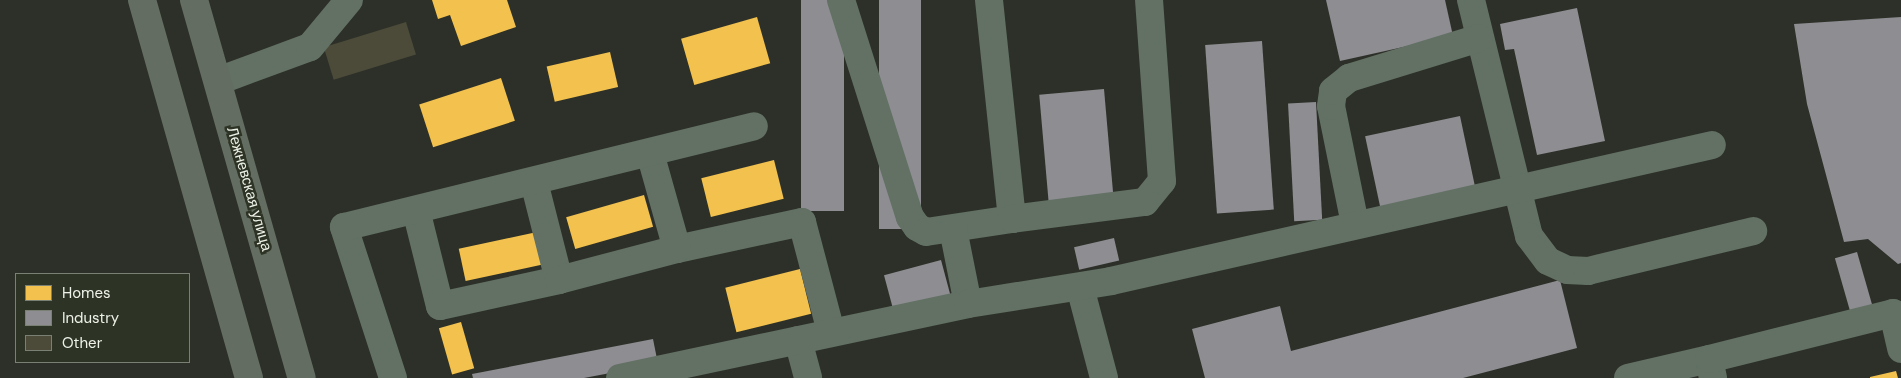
<!DOCTYPE html>
<meta charset="utf-8">
<style>
body{margin:0}
#map{position:relative;width:1901px;height:378px;overflow:hidden;background:#2d3028;font-family:"DM Sans",sans-serif}
div>[style]{position:absolute}
[style*='--x']{left:calc(var(--x)*1px);top:calc(var(--y)*1px);width:calc(var(--w)*1px);rotate:calc(var(--a)*1deg)}
.homes>*{inset:0;background:#f2c14e;transform-origin:0 0}
.industry>*{inset:0;background:#8d8d92;transform-origin:0 0}
.building>*{inset:0;background:#4c4b39;transform-origin:0 0}
.minor>*{height:28px;margin:-14px;padding:0 14px;transform-origin:14px;border-radius:14px;background:#627164}
.highway>*{height:28px;margin:-14px;padding:0 14px;transform-origin:14px;border-radius:14px;background:#636d62}
span{translate:-50% -50%;white-space:nowrap;text-align:center;line-height:1.15;-webkit-text-stroke:5px #2e3425;paint-order:stroke}
.street-label{font-size:15px;color:#edf1e8}
.legend{position:absolute;left:15px;top:273px;width:175px;height:90px;box-sizing:border-box;background:#2e3425;border:1px solid #7a8073;margin:0;padding:6px 9px;list-style:none;font-size:15px;color:#edf1e8}
.legend li{display:flex;align-items:center;gap:10px;height:25px}
.legend b{width:25px;border:1px solid #7a8073}
</style>
<div id="map">
<div class="homes">
<i style="clip-path:polygon(432px 0,507px 0,516px 27px,461px 46px,450px 15px,438px 19px)"></i>
<i style="left:757px;top:17px;width:48px;height:79px;rotate:74deg"></i>
<i style="left:610px;top:52px;width:36px;height:65px;rotate:77deg"></i>
<i style="left:501px;top:78px;width:45px;height:86px;rotate:72deg"></i>
<i style="left:774px;top:160px;width:40px;height:75px;rotate:76deg"></i>
<i style="left:644px;top:195px;width:33px;height:81px;rotate:74deg"></i>
<i style="left:537px;top:232px;width:33px;height:80px;rotate:78deg"></i>
<i style="left:800px;top:269px;width:46px;height:77px;rotate:76deg"></i>
<i style="left:461px;top:322px;width:48px;height:23px;rotate:74deg"></i>
<i style="clip-path:polygon(1896px 371px,1898px 378px,1870px 378px,1870px 377px)"></i>
</div>
<div class="industry">
<i style="left:801px;top:0;width:43px;height:211px"></i>
<i style="left:879px;top:0;width:42px;height:229px"></i>
<i style="clip-path:polygon(1326px 0,1445px 0,1453px 36px,1340px 61px)"></i>
<i style="clip-path:polygon(1577px 8px,1605px 141px,1537px 155px,1514px 49px,1505px 50px,1500px 24px)"></i>
<i style="clip-path:polygon(1901px 17px,1901px 263px,1898px 264px,1868px 239px,1844px 242px,1807px 104px,1794px 24px)"></i>
<i style="left:1262px;top:41px;width:169px;height:57px;rotate:86deg"></i>
<i style="left:1104px;top:89px;width:108px;height:65px;rotate:85deg"></i>
<i style="left:1316px;top:102px;width:118px;height:28px;rotate:87deg"></i>
<i style="left:1460px;top:116px;width:75px;height:97px;rotate:78deg"></i>
<i style="left:1114px;top:238px;width:23px;height:41px;rotate:77deg"></i>
<i style="left:1857px;top:252px;width:64px;height:23px;rotate:74deg"></i>
<i style="left:941px;top:260px;width:38px;height:59px;rotate:75deg"></i>
<i style="clip-path:polygon(1560px 280px,1577px 348px,1463px 378px,1205px 378px,1192px 329px,1280px 306px,1291px 351px)"></i>
<i style="clip-path:polygon(653px 339px,658px 364px,584px 378px,473px 378px,472px 374px)"></i>
</div>
<div class="building">
<i style="left:406px;top:22px;width:34px;height:86px;rotate:73deg"></i>
</div>
<div class="minor">
<i style="--x:841;--y:0;--w:228;--a:72.4"></i>
<i style="--x:910;--y:217;--w:12;--a:55"></i>
<i style="--x:917;--y:227;--w:10;--a:29"></i>
<i style="--x:926;--y:232;--w:87;--a:-8.6"></i>
<i style="--x:1012;--y:219;--w:220;--a:-96"></i>
<i style="--x:1471;--y:0;--w:243;--a:76.2"></i>
<i style="--x:1529;--y:236;--w:31;--a:53"></i>
<i style="--x:1548;--y:261;--w:21;--a:25"></i>
<i style="--x:1567;--y:270;--w:21;--a:3"></i>
<i style="--x:1588;--y:271;--w:170;--a:-13.6"></i>
<i style="--x:218;--y:81;--w:98;--a:-20.3"></i>
<i style="--x:310;--y:47;--w:61;--a:-50.3"></i>
<i style="--x:416;--y:210;--w:99;--a:76"></i>
<i style="--x:440;--y:306;--w:122;--a:-12.3"></i>
<i style="--x:559;--y:280;--w:101;--a:-104.3"></i>
<i style="--x:1012;--y:219;--w:134;--a:-7.3"></i>
<i style="--x:1145;--y:202;--w:27;--a:-51"></i>
<i style="--x:1162;--y:181;--w:181;--a:-94.1"></i>
<i style="--x:1355;--y:224;--w:120;--a:-101.5"></i>
<i style="--x:1331;--y:106;--w:15;--a:-82"></i>
<i style="--x:1333;--y:91;--w:21;--a:-39"></i>
<i style="--x:1349;--y:78;--w:136;--a:-17.1"></i>
<i style="--x:953;--y:229;--w:76;--a:78.7"></i>
<i style="--x:677;--y:249;--w:128;--a:-12.2"></i>
<i style="--x:802;--y:222;--w:114;--a:75.2"></i>
<i style="--x:559;--y:280;--w:122;--a:-14.7"></i>
<i style="--x:677;--y:249;--w:100;--a:-105.7"></i>
<i style="--x:1080;--y:287;--w:94;--a:75.2"></i>
<i style="--x:798;--y:340;--w:39;--a:75"></i>
<i style="--x:393;--y:378;--w:159;--a:-108"></i>
<i style="--x:344;--y:227;--w:422;--a:-13.8"></i>
<i style="--x:620;--y:378;--w:356;--a:-12"></i>
<i style="--x:968;--y:304;--w:145;--a:-9.1"></i>
<i style="--x:1111;--y:281;--w:616;--a:-12.75"></i>
<i style="--x:1628;--y:378;--w:83;--a:-13.2"></i>
<i style="--x:1713;--y:378;--w:19;--a:-102"></i>
<i style="--x:1709;--y:359;--w:190;--a:-14"></i>
<i style="--x:1893;--y:313;--w:37;--a:77"></i>
</div>
<div class="highway">
<i style="--x:142;--y:0;--w:393;--a:74.2"></i>
<i style="--x:194;--y:0;--w:393;--a:74.1"></i>
</div>
<div class="street-label">
<span style="left:249px;top:189px;rotate:74deg">Лежневская улица</span>
</div>
<ul class="legend">
<li><b style="height:14px;background:#f2c14e"></b>Homes</li>
<li><b style="height:14px;background:#8d8d92"></b>Industry</li>
<li><b style="height:14px;background:#4c4b39"></b>Other</li>
</ul>
</div>
